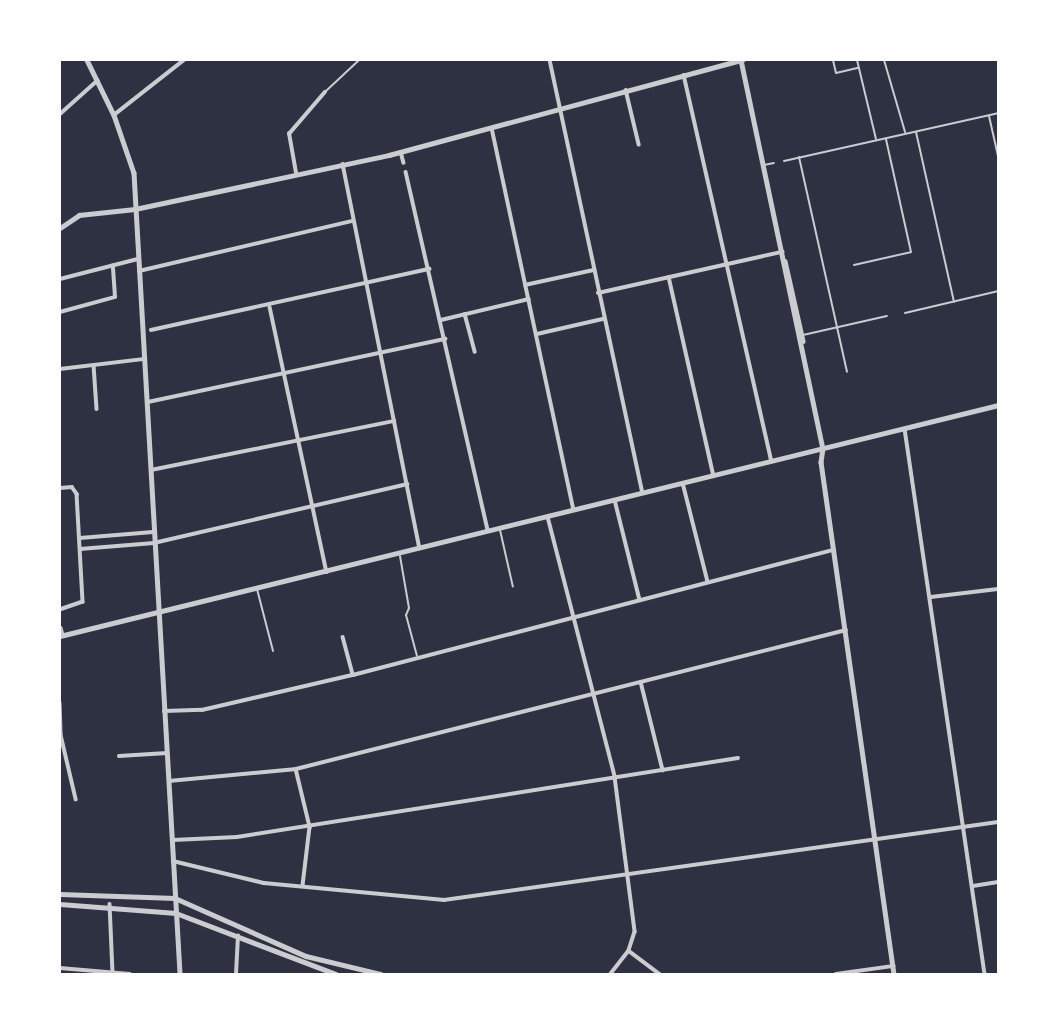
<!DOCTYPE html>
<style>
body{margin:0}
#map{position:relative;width:1058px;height:1034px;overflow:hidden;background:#2d3142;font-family:Montserrat,sans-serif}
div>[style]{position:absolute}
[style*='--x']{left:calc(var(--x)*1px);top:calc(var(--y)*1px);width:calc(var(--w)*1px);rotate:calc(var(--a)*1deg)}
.service>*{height:2px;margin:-1px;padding:0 1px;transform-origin:1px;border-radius:1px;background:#caccd0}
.minor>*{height:3.5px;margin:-1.75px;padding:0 1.75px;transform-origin:1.75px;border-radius:1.75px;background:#caccd0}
.tertiary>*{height:4.5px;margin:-2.25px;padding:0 2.25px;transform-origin:2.25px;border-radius:2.25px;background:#caccd0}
span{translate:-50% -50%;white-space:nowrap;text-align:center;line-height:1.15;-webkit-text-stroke:6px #fff;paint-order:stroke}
.frame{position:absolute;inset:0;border:61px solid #fff;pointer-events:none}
</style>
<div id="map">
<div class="service">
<i style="--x:833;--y:60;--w:13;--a:77"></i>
<i style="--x:836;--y:73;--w:23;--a:-13"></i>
<i style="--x:857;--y:60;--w:81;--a:76.5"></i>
<i style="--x:884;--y:60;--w:75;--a:73.7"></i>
<i style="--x:326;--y:91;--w:45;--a:-43.2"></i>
<i style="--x:989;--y:116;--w:41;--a:77.3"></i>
<i style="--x:916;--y:132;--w:174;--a:77.4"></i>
<i style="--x:799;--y:157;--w:220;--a:77.4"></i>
<i style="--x:784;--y:161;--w:219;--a:-12.6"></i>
<i style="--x:764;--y:165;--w:10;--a:-11"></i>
<i style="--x:854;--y:265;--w:58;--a:-12.8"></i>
<i style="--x:911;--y:252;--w:116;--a:-102.5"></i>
<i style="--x:905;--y:313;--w:96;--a:-13.3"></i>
<i style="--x:803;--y:335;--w:86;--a:-12.7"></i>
<i style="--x:500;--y:530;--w:58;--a:77.2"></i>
<i style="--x:400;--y:556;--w:53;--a:80.2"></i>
<i style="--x:409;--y:608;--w:8;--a:113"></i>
<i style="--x:406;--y:615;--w:42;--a:75"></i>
<i style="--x:257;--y:589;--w:64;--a:75.5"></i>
</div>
<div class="minor">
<i style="--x:550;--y:60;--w:442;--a:77.9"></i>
<i style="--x:684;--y:75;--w:396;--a:77.2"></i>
<i style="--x:626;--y:90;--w:56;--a:76.5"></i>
<i style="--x:60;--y:114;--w:50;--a:-41.7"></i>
<i style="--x:114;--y:115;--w:89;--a:-38.2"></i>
<i style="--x:492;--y:128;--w:390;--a:77.9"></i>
<i style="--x:401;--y:152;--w:11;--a:75"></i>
<i style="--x:343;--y:164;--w:392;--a:78.7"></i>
<i style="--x:406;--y:172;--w:368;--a:77.1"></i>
<i style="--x:296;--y:173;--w:40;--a:-100"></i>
<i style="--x:289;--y:134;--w:55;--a:-49.4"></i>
<i style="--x:139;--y:271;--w:220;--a:-13.2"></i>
<i style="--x:669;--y:277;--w:204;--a:77.3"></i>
<i style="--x:60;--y:279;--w:81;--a:-14.4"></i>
<i style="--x:525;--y:285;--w:71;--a:-12.3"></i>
<i style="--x:598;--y:293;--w:189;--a:-12.6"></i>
<i style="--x:270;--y:307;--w:271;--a:77.9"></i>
<i style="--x:60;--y:312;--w:57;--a:-15.3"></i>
<i style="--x:115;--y:297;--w:31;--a:-94"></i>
<i style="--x:465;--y:314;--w:39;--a:75"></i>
<i style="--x:441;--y:320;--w:90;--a:-13.4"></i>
<i style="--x:151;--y:330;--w:285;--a:-12.4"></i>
<i style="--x:537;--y:334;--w:68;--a:-12.8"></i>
<i style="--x:94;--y:365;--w:44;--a:86.1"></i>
<i style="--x:60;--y:369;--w:85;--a:-6.8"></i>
<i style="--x:148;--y:402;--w:304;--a:-12"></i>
<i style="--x:905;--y:429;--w:551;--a:81.65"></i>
<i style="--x:151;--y:470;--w:248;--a:-11.4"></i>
<i style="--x:683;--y:483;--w:102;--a:75.8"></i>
<i style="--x:60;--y:488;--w:12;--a:-5"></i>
<i style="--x:72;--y:487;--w:9;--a:54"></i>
<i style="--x:77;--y:494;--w:108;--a:86.8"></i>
<i style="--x:83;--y:602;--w:24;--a:161"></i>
<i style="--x:615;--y:500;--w:103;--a:76"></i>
<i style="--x:548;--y:517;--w:268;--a:75.5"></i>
<i style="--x:615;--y:777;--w:156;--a:82.6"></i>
<i style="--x:635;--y:932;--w:20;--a:108"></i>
<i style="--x:629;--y:951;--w:29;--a:128"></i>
<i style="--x:80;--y:538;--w:73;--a:-4.7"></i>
<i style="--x:80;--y:549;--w:74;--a:-4.6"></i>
<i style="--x:154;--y:543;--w:260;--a:-13.1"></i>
<i style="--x:931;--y:597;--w:67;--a:-6.8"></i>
<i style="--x:61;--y:628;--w:7;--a:74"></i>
<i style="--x:343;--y:637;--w:39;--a:75"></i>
<i style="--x:641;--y:682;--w:91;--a:76"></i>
<i style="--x:60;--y:703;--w:32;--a:88"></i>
<i style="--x:61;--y:735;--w:66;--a:76.8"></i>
<i style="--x:164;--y:711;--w:38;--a:-2"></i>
<i style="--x:202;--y:710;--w:155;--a:-13.1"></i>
<i style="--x:353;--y:675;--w:497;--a:-14.6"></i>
<i style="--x:119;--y:756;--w:48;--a:-3.6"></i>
<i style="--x:296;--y:769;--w:60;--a:76.4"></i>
<i style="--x:310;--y:827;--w:59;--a:96.8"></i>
<i style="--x:169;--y:781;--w:128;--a:-5.4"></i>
<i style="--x:296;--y:769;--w:567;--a:-14.18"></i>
<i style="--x:173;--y:840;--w:64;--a:-2.7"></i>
<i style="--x:237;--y:837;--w:507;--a:-8.96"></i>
<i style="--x:173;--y:861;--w:94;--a:13.6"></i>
<i style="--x:264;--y:883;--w:181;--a:5.4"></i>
<i style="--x:444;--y:900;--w:559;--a:-8.01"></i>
<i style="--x:973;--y:886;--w:25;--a:-9"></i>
<i style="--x:110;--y:904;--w:69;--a:87.5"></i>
<i style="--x:629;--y:951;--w:39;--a:37"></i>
<i style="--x:60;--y:968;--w:70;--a:4.9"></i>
<i style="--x:236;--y:974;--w:38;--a:-87"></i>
<i style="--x:836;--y:974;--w:58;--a:-8"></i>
</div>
<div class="tertiary">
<i style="--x:87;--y:60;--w:61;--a:63.9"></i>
<i style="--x:114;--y:115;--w:61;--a:71"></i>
<i style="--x:134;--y:173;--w:802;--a:86.71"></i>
<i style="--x:741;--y:60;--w:397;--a:78.1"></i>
<i style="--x:823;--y:448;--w:14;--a:98"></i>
<i style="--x:821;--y:462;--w:517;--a:81.89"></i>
<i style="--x:60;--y:228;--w:23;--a:-34"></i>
<i style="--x:79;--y:215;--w:56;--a:-6.1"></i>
<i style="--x:135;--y:209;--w:260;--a:-12"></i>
<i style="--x:389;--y:155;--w:366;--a:-15.1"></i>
<i style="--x:785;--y:261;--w:82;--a:77.3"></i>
<i style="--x:60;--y:636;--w:966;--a:-13.83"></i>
<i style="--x:60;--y:894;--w:115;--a:2"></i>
<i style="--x:175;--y:898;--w:143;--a:23.9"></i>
<i style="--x:306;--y:956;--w:77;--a:13.5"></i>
<i style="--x:60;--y:904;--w:116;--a:4.4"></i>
<i style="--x:176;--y:913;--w:171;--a:20.9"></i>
</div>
<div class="frame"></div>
</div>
